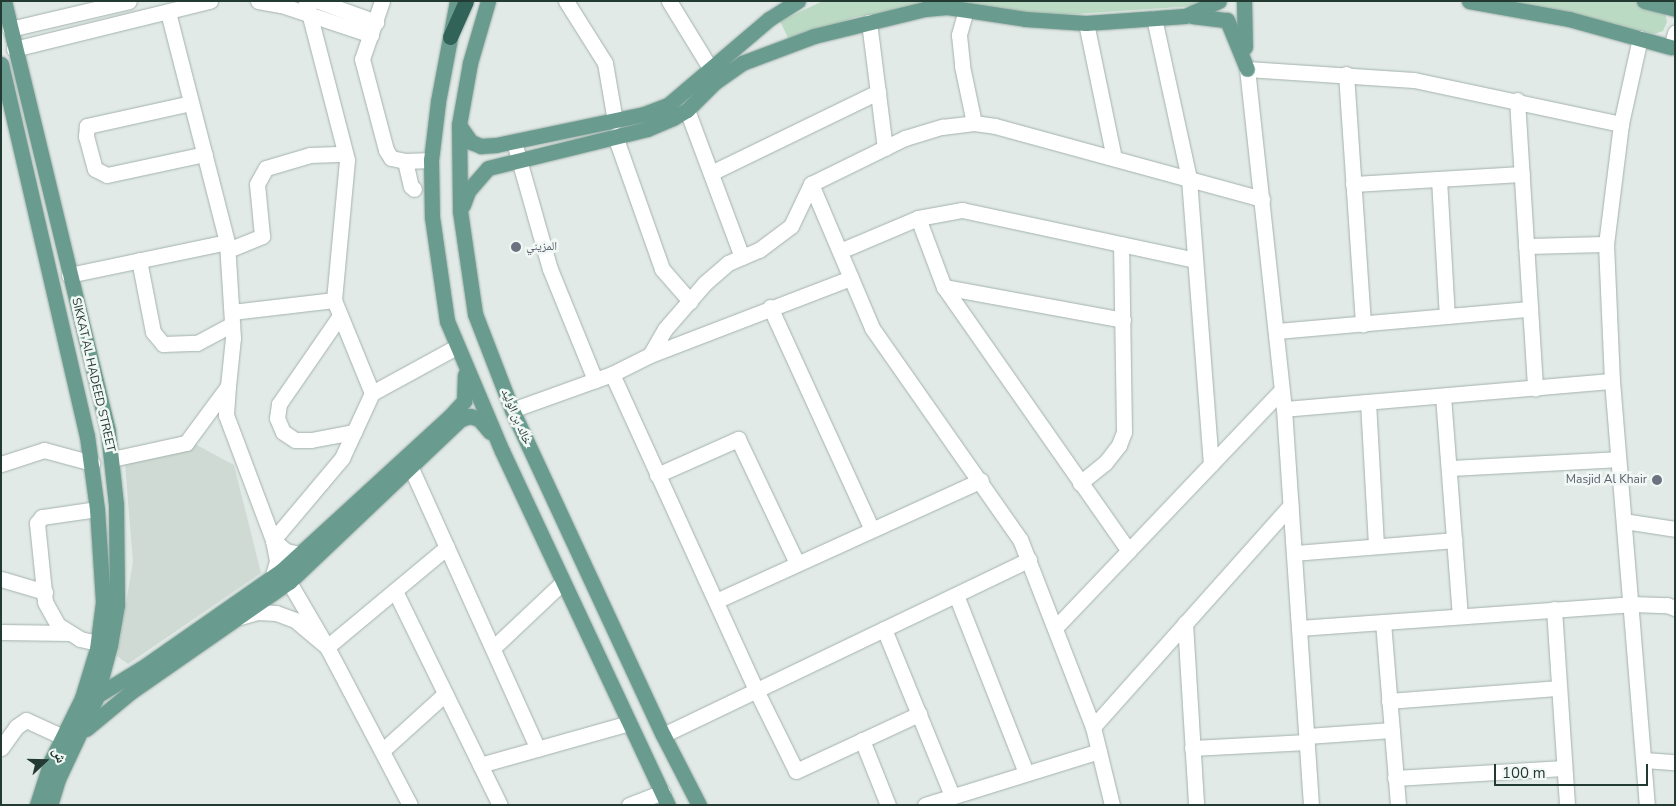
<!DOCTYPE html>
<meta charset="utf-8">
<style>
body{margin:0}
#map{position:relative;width:1676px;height:806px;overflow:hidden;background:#e1eae6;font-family:"Nunito Sans","Noto Naskh Arabic",sans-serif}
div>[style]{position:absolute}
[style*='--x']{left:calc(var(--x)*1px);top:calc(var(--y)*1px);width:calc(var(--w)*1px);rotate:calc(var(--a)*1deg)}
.built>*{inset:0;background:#cfdad5}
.green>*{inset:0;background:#bbdac4}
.roads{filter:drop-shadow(0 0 1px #a4b2ad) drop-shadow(0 0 1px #a4b2ad)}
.minor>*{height:15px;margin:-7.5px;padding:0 7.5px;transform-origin:7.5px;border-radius:7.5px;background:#fff}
.major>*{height:15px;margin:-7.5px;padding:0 7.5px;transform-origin:7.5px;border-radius:7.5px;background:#699c8f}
.highway>*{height:15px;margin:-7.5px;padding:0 7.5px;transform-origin:7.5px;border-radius:7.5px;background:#316359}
.dots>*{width:14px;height:14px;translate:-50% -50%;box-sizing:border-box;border:2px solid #f1f7f4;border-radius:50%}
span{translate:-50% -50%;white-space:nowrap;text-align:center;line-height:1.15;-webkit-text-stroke:5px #f1f7f4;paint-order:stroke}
.worship-label{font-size:12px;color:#5b616d}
.left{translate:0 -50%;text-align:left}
.right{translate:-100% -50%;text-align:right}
.street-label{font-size:12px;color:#233a33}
.frame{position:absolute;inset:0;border:2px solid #233a33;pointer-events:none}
.north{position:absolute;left:20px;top:736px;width:50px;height:50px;-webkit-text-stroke:4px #f1f7f4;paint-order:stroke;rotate:69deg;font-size:14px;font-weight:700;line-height:20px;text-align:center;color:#233a33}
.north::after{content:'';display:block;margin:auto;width:18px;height:22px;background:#233a33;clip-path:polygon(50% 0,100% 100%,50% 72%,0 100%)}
.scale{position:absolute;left:1494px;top:764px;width:154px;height:22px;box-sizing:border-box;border:2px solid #233a33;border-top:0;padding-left:6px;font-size:15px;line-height:18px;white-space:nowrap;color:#233a33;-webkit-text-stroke:4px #f1f7f4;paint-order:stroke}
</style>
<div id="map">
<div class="built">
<i style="clip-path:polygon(195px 444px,234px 465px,261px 573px,128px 664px,117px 656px,133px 562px,125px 464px)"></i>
</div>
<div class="green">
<i style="clip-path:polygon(823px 1px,1204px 1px,1194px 6px,1032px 17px,933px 3px,856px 17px,789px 40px,780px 21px)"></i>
<i style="clip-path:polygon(1512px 1px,1631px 1px,1657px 7px,1665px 13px,1667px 22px,1663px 31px,1654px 34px)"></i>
</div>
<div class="roads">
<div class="minor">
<i style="--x:258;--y:1;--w:23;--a:10"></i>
<i style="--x:281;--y:5;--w:95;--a:18.4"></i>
<i style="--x:306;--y:1;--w:164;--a:75.5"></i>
<i style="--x:347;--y:160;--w:141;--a:95.3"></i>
<i style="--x:334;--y:300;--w:100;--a:67.8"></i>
<i style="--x:318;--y:1;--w:62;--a:19.9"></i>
<i style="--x:382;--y:1;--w:61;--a:109"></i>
<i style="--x:362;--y:59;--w:94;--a:75.2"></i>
<i style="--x:386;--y:150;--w:9;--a:58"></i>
<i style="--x:391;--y:158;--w:14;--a:12"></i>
<i style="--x:405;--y:161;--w:26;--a:-2"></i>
<i style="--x:566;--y:1;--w:73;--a:57.8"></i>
<i style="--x:605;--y:63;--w:59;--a:80.2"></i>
<i style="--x:669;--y:1;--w:79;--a:58.5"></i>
<i style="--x:966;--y:10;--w:26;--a:106"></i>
<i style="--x:959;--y:35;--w:31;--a:84"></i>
<i style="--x:962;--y:66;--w:58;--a:78.1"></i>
<i style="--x:1154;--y:18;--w:165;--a:77.7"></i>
<i style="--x:1189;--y:179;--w:286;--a:85.6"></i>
<i style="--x:869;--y:22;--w:127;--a:82.8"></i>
<i style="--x:1086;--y:23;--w:138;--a:78.3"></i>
<i style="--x:10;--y:29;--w:122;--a:-13.2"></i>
<i style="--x:1640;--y:38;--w:88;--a:102.5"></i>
<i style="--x:1621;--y:124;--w:121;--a:97.1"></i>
<i style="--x:1606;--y:244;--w:137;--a:87.5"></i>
<i style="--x:1612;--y:381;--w:425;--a:85.3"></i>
<i style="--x:1671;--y:47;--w:15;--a:-74"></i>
<i style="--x:14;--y:49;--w:202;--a:-13.8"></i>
<i style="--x:1346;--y:74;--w:251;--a:86.1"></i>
<i style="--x:1517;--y:100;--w:289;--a:86.4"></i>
<i style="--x:191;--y:103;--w:107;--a:167.5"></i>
<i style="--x:87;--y:126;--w:10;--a:96"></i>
<i style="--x:86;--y:136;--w:34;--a:75"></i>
<i style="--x:95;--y:169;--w:13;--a:27"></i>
<i style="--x:107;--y:175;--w:100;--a:-12.1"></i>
<i style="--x:687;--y:110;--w:157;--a:69.5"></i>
<i style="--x:615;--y:136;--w:141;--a:70.5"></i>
<i style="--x:662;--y:269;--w:43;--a:48.8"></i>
<i style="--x:514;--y:142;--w:132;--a:74.2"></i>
<i style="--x:550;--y:269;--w:120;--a:67.9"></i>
<i style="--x:405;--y:161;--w:26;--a:77"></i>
<i style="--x:411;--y:186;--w:4;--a:45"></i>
<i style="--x:711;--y:173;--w:186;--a:-25.9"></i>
<i style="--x:1439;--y:179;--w:137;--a:86.7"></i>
<i style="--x:811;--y:184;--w:156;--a:67"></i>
<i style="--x:872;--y:328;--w:258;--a:55"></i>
<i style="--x:1020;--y:539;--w:202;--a:68.8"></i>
<i style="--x:1093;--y:727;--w:80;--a:76.3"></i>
<i style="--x:1353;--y:184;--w:169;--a:-3.4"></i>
<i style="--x:918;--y:218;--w:74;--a:69.4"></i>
<i style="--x:944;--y:287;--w:322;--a:55"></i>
<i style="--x:1526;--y:246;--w:80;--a:-1.4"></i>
<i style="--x:228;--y:250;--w:37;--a:-22"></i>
<i style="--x:262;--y:236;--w:52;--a:-95.5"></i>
<i style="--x:257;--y:184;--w:18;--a:-61"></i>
<i style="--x:266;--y:168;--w:46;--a:-16.5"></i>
<i style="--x:310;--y:155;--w:35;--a:-2"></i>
<i style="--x:840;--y:251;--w:85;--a:-22.9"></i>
<i style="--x:918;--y:218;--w:45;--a:-10.3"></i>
<i style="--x:962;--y:210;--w:238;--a:12.1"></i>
<i style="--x:139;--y:260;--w:73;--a:79"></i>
<i style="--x:153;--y:332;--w:16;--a:50"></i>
<i style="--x:163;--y:344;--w:34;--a:-2"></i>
<i style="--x:197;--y:343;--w:40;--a:-28"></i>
<i style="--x:69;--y:275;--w:161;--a:-11.8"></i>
<i style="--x:944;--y:287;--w:182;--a:10.4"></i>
<i style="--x:770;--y:307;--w:243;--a:65.4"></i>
<i style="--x:232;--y:312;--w:103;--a:-6.7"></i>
<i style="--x:339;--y:317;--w:106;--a:124.6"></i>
<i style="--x:279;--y:404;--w:14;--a:98"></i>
<i style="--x:277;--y:418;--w:15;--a:67"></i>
<i style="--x:283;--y:432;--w:14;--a:34"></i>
<i style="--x:295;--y:440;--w:16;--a:0"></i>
<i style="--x:311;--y:440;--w:44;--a:-10.5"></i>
<i style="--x:1276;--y:331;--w:255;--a:-5"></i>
<i style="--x:650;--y:355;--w:215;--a:-21"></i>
<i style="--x:612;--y:374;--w:347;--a:65.5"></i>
<i style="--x:756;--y:690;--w:90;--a:63.7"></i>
<i style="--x:796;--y:771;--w:136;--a:-24.9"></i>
<i style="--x:228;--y:386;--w:29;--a:94"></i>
<i style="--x:226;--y:415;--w:134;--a:69.4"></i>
<i style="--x:273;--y:540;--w:21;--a:79"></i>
<i style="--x:277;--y:561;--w:18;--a:106"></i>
<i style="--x:1443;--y:396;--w:221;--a:85.6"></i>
<i style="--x:1368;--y:402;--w:144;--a:86.8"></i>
<i style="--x:1284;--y:409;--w:329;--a:-4.9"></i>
<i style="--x:512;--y:410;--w:106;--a:-19.8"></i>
<i style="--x:612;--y:374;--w:42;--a:-26.6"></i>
<i style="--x:650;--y:355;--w:30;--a:-60"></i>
<i style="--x:665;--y:329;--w:61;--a:-49"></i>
<i style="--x:705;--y:283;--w:30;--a:-41"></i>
<i style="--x:728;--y:263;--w:34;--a:-23"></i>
<i style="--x:759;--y:250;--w:40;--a:-37"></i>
<i style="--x:791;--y:226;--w:47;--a:-64.5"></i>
<i style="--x:811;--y:184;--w:105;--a:-26.1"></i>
<i style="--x:905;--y:138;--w:39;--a:-17"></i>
<i style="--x:942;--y:127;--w:32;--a:-7"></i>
<i style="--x:974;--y:123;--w:21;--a:8"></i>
<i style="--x:995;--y:126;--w:277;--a:15.3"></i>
<i style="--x:112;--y:459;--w:76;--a:-12.2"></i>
<i style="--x:186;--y:443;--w:71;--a:-53.6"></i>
<i style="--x:228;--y:386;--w:48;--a:-84.1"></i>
<i style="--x:233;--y:338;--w:96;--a:-93.6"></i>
<i style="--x:227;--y:242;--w:237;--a:-104.4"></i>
<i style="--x:1;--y:464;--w:45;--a:-18"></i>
<i style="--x:44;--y:450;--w:50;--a:15.2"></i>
<i style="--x:411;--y:468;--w:308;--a:65.7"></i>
<i style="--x:1449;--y:468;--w:169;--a:-3"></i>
<i style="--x:657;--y:475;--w:89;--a:-24"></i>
<i style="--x:738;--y:439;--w:137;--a:64.6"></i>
<i style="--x:1080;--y:483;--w:32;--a:-39"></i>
<i style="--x:1105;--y:463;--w:23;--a:-52"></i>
<i style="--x:1119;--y:445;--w:14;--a:-69"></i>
<i style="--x:1124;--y:432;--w:188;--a:-90.9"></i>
<i style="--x:97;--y:509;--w:56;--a:171.7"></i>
<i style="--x:42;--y:517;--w:8;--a:130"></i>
<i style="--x:37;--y:523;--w:79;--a:84.2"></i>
<i style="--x:45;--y:602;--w:26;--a:61"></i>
<i style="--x:58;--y:625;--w:26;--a:32"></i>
<i style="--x:80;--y:639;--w:18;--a:13"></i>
<i style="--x:1624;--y:521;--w:52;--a:8.9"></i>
<i style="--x:1294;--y:553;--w:161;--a:-4.6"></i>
<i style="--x:300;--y:554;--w:14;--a:-168"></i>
<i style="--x:286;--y:551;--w:17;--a:-140"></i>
<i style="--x:273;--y:540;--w:107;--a:-49.9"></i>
<i style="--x:342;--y:458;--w:72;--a:-65.2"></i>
<i style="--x:372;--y:393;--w:96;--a:-28.7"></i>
<i style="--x:1;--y:579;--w:46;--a:16.5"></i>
<i style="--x:289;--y:582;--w:75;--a:59.7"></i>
<i style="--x:327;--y:647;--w:156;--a:-39.8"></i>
<i style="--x:395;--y:591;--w:238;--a:63.9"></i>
<i style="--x:956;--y:595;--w:191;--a:68.5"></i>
<i style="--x:716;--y:601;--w:291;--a:-24.5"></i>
<i style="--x:1554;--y:609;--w:196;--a:86.2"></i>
<i style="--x:240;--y:617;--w:18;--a:-16"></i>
<i style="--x:257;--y:612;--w:19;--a:3"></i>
<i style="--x:276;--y:613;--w:20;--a:20"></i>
<i style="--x:295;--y:620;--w:42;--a:40.2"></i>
<i style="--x:327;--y:647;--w:178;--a:62.3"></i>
<i style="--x:1383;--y:622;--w:184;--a:85.3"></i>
<i style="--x:1185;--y:623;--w:182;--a:86.5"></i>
<i style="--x:1056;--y:627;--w:327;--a:-46.4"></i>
<i style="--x:1299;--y:628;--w:333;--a:-4.1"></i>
<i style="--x:1631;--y:604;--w:36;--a:2"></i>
<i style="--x:1667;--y:605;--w:9;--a:21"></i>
<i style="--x:884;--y:629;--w:180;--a:67.8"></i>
<i style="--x:1;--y:632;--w:69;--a:0.8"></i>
<i style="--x:493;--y:648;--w:96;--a:-43.3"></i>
<i style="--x:1389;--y:701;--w:170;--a:-4.4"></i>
<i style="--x:1093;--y:727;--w:297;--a:-48.3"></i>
<i style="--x:663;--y:735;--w:406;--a:-25.6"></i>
<i style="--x:1307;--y:736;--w:85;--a:-4"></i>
<i style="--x:862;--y:740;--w:70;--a:68.2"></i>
<i style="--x:1;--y:748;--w:26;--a:-54"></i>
<i style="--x:16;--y:727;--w:12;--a:-35"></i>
<i style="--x:26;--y:720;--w:41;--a:24.7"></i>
<i style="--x:1192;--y:748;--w:115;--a:-3"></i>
<i style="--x:383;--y:750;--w:84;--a:-42.1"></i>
<i style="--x:1644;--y:760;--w:31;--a:4"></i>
<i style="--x:480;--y:765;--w:155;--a:-15.7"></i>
<i style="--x:1395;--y:778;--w:169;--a:-3.4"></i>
<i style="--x:629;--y:805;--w:36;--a:-21"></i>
<i style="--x:925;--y:805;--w:182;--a:-17.2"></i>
<i style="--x:1311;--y:805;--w:397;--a:-93.9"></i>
<i style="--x:1284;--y:409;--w:342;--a:-96.2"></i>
<i style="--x:1247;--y:69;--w:167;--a:3.8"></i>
<i style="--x:1414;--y:80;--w:212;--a:12"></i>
</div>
<div class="major">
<i style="--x:4;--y:1;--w:443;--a:76.4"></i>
<i style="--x:108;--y:432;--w:73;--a:83.7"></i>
<i style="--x:116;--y:505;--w:100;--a:89.4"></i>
<i style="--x:117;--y:605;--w:41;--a:99.9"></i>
<i style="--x:110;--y:645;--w:55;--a:104.8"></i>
<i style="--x:96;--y:698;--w:89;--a:115.1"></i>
<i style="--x:58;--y:779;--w:27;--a:107"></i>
<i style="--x:457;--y:1;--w:103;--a:100.7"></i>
<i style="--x:438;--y:102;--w:58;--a:96.9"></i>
<i style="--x:431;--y:160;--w:57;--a:89"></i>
<i style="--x:432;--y:217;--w:105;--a:81.8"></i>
<i style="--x:447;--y:321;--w:141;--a:67.1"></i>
<i style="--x:502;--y:451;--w:391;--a:64.9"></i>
<i style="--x:488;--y:1;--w:65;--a:106.2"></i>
<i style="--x:470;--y:63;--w:63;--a:100.1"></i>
<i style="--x:459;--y:125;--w:86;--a:89.3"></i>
<i style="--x:460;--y:211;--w:104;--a:81.7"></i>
<i style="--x:475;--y:314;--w:103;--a:68.9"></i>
<i style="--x:512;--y:410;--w:358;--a:65.1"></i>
<i style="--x:663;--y:735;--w:79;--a:62.8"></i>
<i style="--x:1244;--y:1;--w:46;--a:88.8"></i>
<i style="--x:1469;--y:1;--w:102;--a:10.2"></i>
<i style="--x:1569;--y:19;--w:106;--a:15.4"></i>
<i style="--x:1644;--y:1;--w:32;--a:14"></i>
<i style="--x:1192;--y:16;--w:35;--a:7"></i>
<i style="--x:1227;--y:20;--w:53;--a:67.8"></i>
<i style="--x:1;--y:64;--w:382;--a:77"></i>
<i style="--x:87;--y:436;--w:74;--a:82.2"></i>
<i style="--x:97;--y:509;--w:93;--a:86.3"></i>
<i style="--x:103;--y:602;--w:47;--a:97.3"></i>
<i style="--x:97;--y:649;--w:51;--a:107"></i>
<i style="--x:82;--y:698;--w:70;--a:116.2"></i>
<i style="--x:51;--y:761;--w:46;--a:107.7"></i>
<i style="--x:459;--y:125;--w:21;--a:55"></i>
<i style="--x:471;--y:142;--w:11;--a:22"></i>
<i style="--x:481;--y:146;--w:15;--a:-4"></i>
<i style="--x:496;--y:145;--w:151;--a:-11.8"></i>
<i style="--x:644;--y:114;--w:26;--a:-21"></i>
<i style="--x:668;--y:105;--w:133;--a:-40.4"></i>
<i style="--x:769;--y:19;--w:34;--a:-32"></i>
<i style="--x:463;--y:205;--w:15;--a:-70"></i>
<i style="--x:468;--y:191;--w:30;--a:-49"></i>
<i style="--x:488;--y:168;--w:164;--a:-13.8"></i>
<i style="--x:647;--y:129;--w:28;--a:-23"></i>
<i style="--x:673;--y:118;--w:16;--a:-30"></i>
<i style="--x:687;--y:110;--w:40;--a:-45"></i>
<i style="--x:715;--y:82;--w:33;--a:-35"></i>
<i style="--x:742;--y:63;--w:77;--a:-20.6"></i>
<i style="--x:814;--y:36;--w:114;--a:-13.7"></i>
<i style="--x:925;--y:9;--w:22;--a:-5"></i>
<i style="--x:947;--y:7;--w:79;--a:8.7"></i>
<i style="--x:1025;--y:19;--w:61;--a:3.8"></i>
<i style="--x:1086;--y:23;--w:99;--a:-4"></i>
<i style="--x:1185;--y:16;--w:37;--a:-24"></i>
<i style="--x:93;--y:698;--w:57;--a:-31.5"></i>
<i style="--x:142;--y:668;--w:169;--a:-34.9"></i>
<i style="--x:281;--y:571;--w:229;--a:-42.5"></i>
<i style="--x:450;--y:416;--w:21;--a:-47"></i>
<i style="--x:464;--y:401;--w:26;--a:-88"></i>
<i style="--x:86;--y:729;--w:60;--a:-39.6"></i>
<i style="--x:132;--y:691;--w:191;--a:-34.8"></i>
<i style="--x:289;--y:582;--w:237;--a:-43.5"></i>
<i style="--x:461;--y:419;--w:9;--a:-18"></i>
<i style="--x:470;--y:416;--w:9;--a:18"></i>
<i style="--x:479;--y:419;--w:17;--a:50"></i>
</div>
<div class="highway">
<i style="--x:450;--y:37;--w:39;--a:-66"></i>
</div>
</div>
<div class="dots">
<i style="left:516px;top:247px;background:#6b7280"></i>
<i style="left:1657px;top:480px;background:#6b7280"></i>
</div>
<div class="worship-label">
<span class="left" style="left:526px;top:247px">المزيني</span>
<span class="right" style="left:1647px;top:480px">Masjid Al Khair</span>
</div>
<div class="street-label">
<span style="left:93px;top:375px;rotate:77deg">SIKKAT AL HADEED STREET</span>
<span style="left:516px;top:417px;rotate:67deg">خالد بن الوليد</span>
</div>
<div class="frame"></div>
<div class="north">ش</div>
<div class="scale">100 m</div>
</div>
